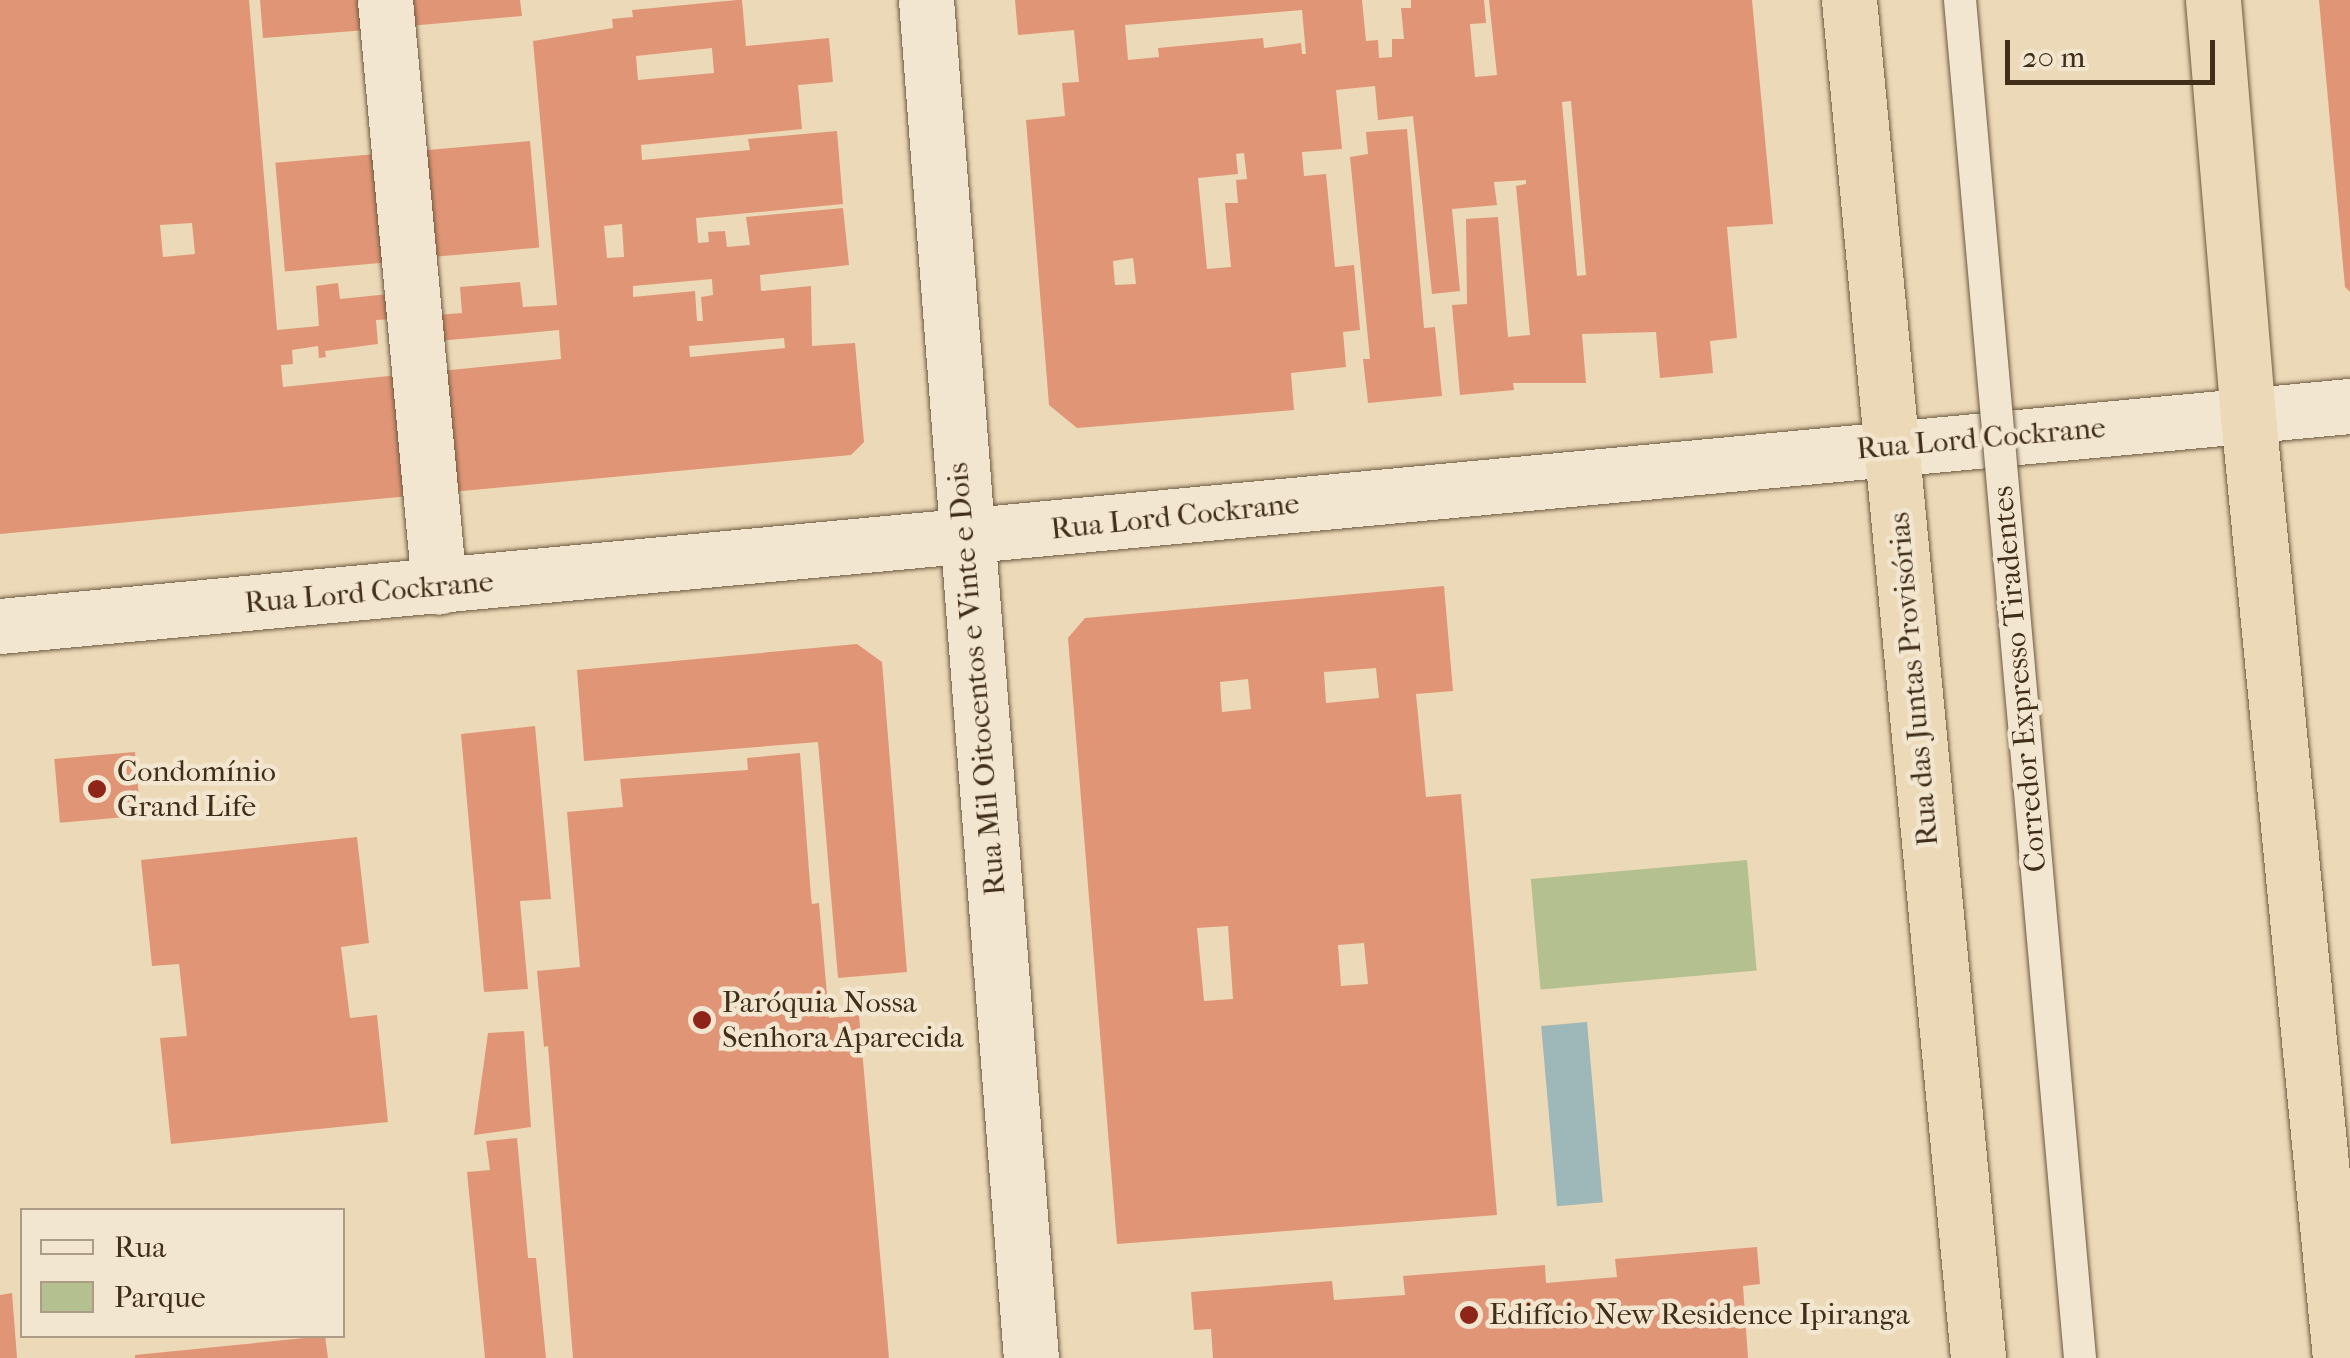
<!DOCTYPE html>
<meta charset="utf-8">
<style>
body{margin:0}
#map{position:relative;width:2350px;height:1358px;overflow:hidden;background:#ecd9b7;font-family:"IM FELL French Canon",serif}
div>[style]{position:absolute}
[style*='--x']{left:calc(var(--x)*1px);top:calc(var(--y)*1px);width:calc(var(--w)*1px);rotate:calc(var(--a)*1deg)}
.green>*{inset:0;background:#b5c090;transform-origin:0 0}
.water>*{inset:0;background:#9eb7b9;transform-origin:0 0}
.building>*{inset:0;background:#e09676;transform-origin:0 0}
.roads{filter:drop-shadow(0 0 2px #6c5940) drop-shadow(0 0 2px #6c5940)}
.street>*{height:55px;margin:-27.5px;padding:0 27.5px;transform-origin:27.5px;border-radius:27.5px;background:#f3e6d0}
.highway>*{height:55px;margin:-27.5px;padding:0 27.5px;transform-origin:27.5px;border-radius:27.5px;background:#ecd9b7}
.bridges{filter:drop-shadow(0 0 2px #6c5940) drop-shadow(0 0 2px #6c5940)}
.lane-bridge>*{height:32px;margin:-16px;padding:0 16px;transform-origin:16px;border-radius:16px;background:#f3e6d0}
.dots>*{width:28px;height:28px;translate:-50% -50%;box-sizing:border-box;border:5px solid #f3e6d0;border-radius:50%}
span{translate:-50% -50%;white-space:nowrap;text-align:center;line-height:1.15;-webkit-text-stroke:9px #f3e6d0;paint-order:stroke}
.street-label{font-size:30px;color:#412e18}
.poi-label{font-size:30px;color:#412e18}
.left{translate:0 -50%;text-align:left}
.legend{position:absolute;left:20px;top:1208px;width:325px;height:130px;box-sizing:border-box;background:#f3e6d0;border:2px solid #ac9c86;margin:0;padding:12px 18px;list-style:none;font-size:30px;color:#412e18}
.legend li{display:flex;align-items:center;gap:20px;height:50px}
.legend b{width:50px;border:2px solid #ac9c86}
.scale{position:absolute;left:2005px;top:40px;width:210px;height:45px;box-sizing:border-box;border:5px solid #412e18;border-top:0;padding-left:12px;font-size:30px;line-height:35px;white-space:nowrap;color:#412e18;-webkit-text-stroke:8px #f3e6d0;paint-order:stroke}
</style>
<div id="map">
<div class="green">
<i style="left:1747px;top:860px;width:111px;height:217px;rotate:85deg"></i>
</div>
<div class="water">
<i style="left:1587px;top:1022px;width:181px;height:46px;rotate:85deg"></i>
</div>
<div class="building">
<i style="clip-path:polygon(evenodd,0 0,249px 0,277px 330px,319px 326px,316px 286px,338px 283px,340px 299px,389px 294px,393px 319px,376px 320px,378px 344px,325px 351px,326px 357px,319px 358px,318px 346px,292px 350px,293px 364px,281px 365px,283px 387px,398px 375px,410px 496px,0 534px,0 0,192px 223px,195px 254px,163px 257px,160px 225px,192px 223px)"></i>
<i style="clip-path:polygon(260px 0,365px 0,367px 30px,263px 38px)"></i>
<i style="clip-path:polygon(407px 0,520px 0,522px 16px,409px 26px)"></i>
<i style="clip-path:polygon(evenodd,737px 0,742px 0,746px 46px,829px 38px,833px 82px,798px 85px,802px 129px,641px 145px,642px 160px,750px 150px,748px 139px,837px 131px,843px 204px,696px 218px,698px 243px,709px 242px,708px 232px,725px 231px,727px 247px,750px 245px,746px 217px,843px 208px,849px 265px,760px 275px,761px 291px,811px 286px,812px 346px,855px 343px,864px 442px,851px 455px,451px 492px,441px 371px,561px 359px,559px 330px,438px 341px,436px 315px,462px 313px,460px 287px,520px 282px,523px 307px,557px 305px,533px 41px,613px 28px,612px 19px,633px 17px,632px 10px,737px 0,712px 48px,714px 73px,638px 80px,636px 56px,712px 48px,737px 0,622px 224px,624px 257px,607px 258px,604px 226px,622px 224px,737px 0,712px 279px,713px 295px,701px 297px,703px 321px,697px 321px,695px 291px,633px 297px,633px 286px,712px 279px,737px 0,784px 338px,785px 348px,690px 357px,689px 346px,784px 338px)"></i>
<i style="clip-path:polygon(evenodd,1015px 0,1362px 0,1366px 41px,1378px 40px,1379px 58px,1392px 57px,1392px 39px,1404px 39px,1401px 8px,1411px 8px,1411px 0,1484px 0,1486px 23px,1470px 24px,1475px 77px,1497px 75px,1489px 0,1752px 0,1773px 224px,1727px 227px,1737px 338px,1710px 341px,1713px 373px,1660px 378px,1656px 332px,1582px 334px,1586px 383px,1513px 383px,1514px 390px,1460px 395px,1452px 305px,1467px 304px,1466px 219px,1498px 217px,1508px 337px,1530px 335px,1516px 186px,1526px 184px,1526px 180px,1494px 182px,1497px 205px,1452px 209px,1460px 291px,1432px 294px,1413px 116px,1378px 120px,1375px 86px,1336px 90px,1342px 149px,1302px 152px,1304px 176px,1326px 174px,1335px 267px,1354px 265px,1360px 330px,1343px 332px,1346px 367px,1291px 373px,1294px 410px,1077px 428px,1049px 405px,1026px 120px,1065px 116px,1062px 83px,1079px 82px,1074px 30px,1018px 35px,1015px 0,1302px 10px,1306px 54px,1302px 54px,1301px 43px,1264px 48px,1263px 38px,1158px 48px,1159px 57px,1128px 60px,1125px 25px,1302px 10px,1015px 0,1571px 101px,1586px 275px,1577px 276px,1562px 102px,1571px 101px,1015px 0,1244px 153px,1247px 179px,1236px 180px,1238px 203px,1225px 203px,1231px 267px,1207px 269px,1198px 178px,1238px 174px,1236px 154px,1244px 153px,1015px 0,1133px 258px,1136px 284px,1115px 285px,1113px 261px,1133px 258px)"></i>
<i style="clip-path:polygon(2319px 0,2350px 0,2350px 292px,2345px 287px)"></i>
<i style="clip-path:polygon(1407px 129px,1424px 328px,1435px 327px,1442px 396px,1368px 403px,1363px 359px,1370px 359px,1350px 157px,1368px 154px,1366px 132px)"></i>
<i style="left:530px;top:141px;width:107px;height:108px;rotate:85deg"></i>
<i style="left:376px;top:154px;width:109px;height:101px;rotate:85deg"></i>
<i style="clip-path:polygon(evenodd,1444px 586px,1453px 691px,1416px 694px,1426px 797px,1461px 794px,1497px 1215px,1117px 1244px,1068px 638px,1085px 618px,1444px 586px,1376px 668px,1379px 698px,1326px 703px,1324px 672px,1376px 668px,1444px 586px,1248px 679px,1251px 709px,1222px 712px,1220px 682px,1248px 679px,1444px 586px,1228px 926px,1233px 999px,1204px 1001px,1197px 928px,1228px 926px,1444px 586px,1364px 943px,1368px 984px,1341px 986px,1338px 945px,1364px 943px)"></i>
<i style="clip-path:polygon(857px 644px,882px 662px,907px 972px,838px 978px,818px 742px,584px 761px,577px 670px)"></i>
<i style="clip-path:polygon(535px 726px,551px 899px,520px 901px,528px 989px,484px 992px,461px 734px)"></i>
<i style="left:135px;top:752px;width:64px;height:81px;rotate:85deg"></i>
<i style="clip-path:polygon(800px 753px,811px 897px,812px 904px,819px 903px,829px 1018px,859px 1015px,889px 1358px,573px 1358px,548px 1046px,544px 1047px,537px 971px,580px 967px,567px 812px,623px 807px,620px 779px,748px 770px,747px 758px)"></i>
<i style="clip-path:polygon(357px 837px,369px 943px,341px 947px,350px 1018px,377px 1015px,388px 1122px,171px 1144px,160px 1038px,187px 1036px,179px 964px,152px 966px,141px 860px)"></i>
<i style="clip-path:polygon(524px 1031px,531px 1127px,474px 1135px,488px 1033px)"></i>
<i style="clip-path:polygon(517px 1138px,528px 1258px,536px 1258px,546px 1358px,485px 1358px,467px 1172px,490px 1170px,486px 1141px)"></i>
<i style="clip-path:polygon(1757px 1247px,1760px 1284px,1743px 1286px,1748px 1358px,1213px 1358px,1211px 1329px,1194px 1330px,1191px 1292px,1332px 1281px,1334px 1300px,1405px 1295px,1403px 1276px,1545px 1265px,1546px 1283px,1617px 1277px,1615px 1259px)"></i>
<i style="clip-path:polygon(12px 1293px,17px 1358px,0 1358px,0 1295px)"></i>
<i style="clip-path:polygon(325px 1336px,328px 1358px,135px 1358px,135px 1355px)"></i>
</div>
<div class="roads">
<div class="street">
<i style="--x:385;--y:0;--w:589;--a:84.74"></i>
<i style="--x:926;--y:0;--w:1362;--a:85.58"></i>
<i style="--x:0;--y:626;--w:2360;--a:-5.35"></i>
</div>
<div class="highway">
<i style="--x:1849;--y:0;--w:1364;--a:84.57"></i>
<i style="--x:2213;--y:0;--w:417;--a:85.2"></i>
<i style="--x:2248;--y:416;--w:946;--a:84.42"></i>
</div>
</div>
<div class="bridges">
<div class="lane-bridge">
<i style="--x:1960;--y:0;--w:1363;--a:84.95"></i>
</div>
</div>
<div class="dots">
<i style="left:97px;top:789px;background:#8f2418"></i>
<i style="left:702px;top:1020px;background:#8f2418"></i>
<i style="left:1469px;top:1315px;background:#8f2418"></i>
</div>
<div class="street-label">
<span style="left:1981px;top:439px;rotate:-5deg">Rua Lord Cockrane</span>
<span style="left:1175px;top:517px;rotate:-6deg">Rua Lord Cockrane</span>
<span style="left:369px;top:593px;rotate:-5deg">Rua Lord Cockrane</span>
<span style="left:977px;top:679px;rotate:-95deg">Rua Mil Oitocentos e Vinte e Dois</span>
<span style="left:1914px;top:679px;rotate:-95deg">Rua das Juntas Provisórias</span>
<span style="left:2020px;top:679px;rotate:-95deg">Corredor Expresso Tiradentes</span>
</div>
<div class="poi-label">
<span class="left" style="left:117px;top:789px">Condomínio<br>Grand Life</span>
<span class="left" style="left:722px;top:1020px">Paróquia Nossa<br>Senhora Aparecida</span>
<span class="left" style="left:1489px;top:1315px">Edifício New Residence Ipiranga</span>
</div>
<ul class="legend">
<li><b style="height:12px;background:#f3e6d0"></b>Rua</li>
<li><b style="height:28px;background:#b5c090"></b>Parque</li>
</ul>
<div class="scale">20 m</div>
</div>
